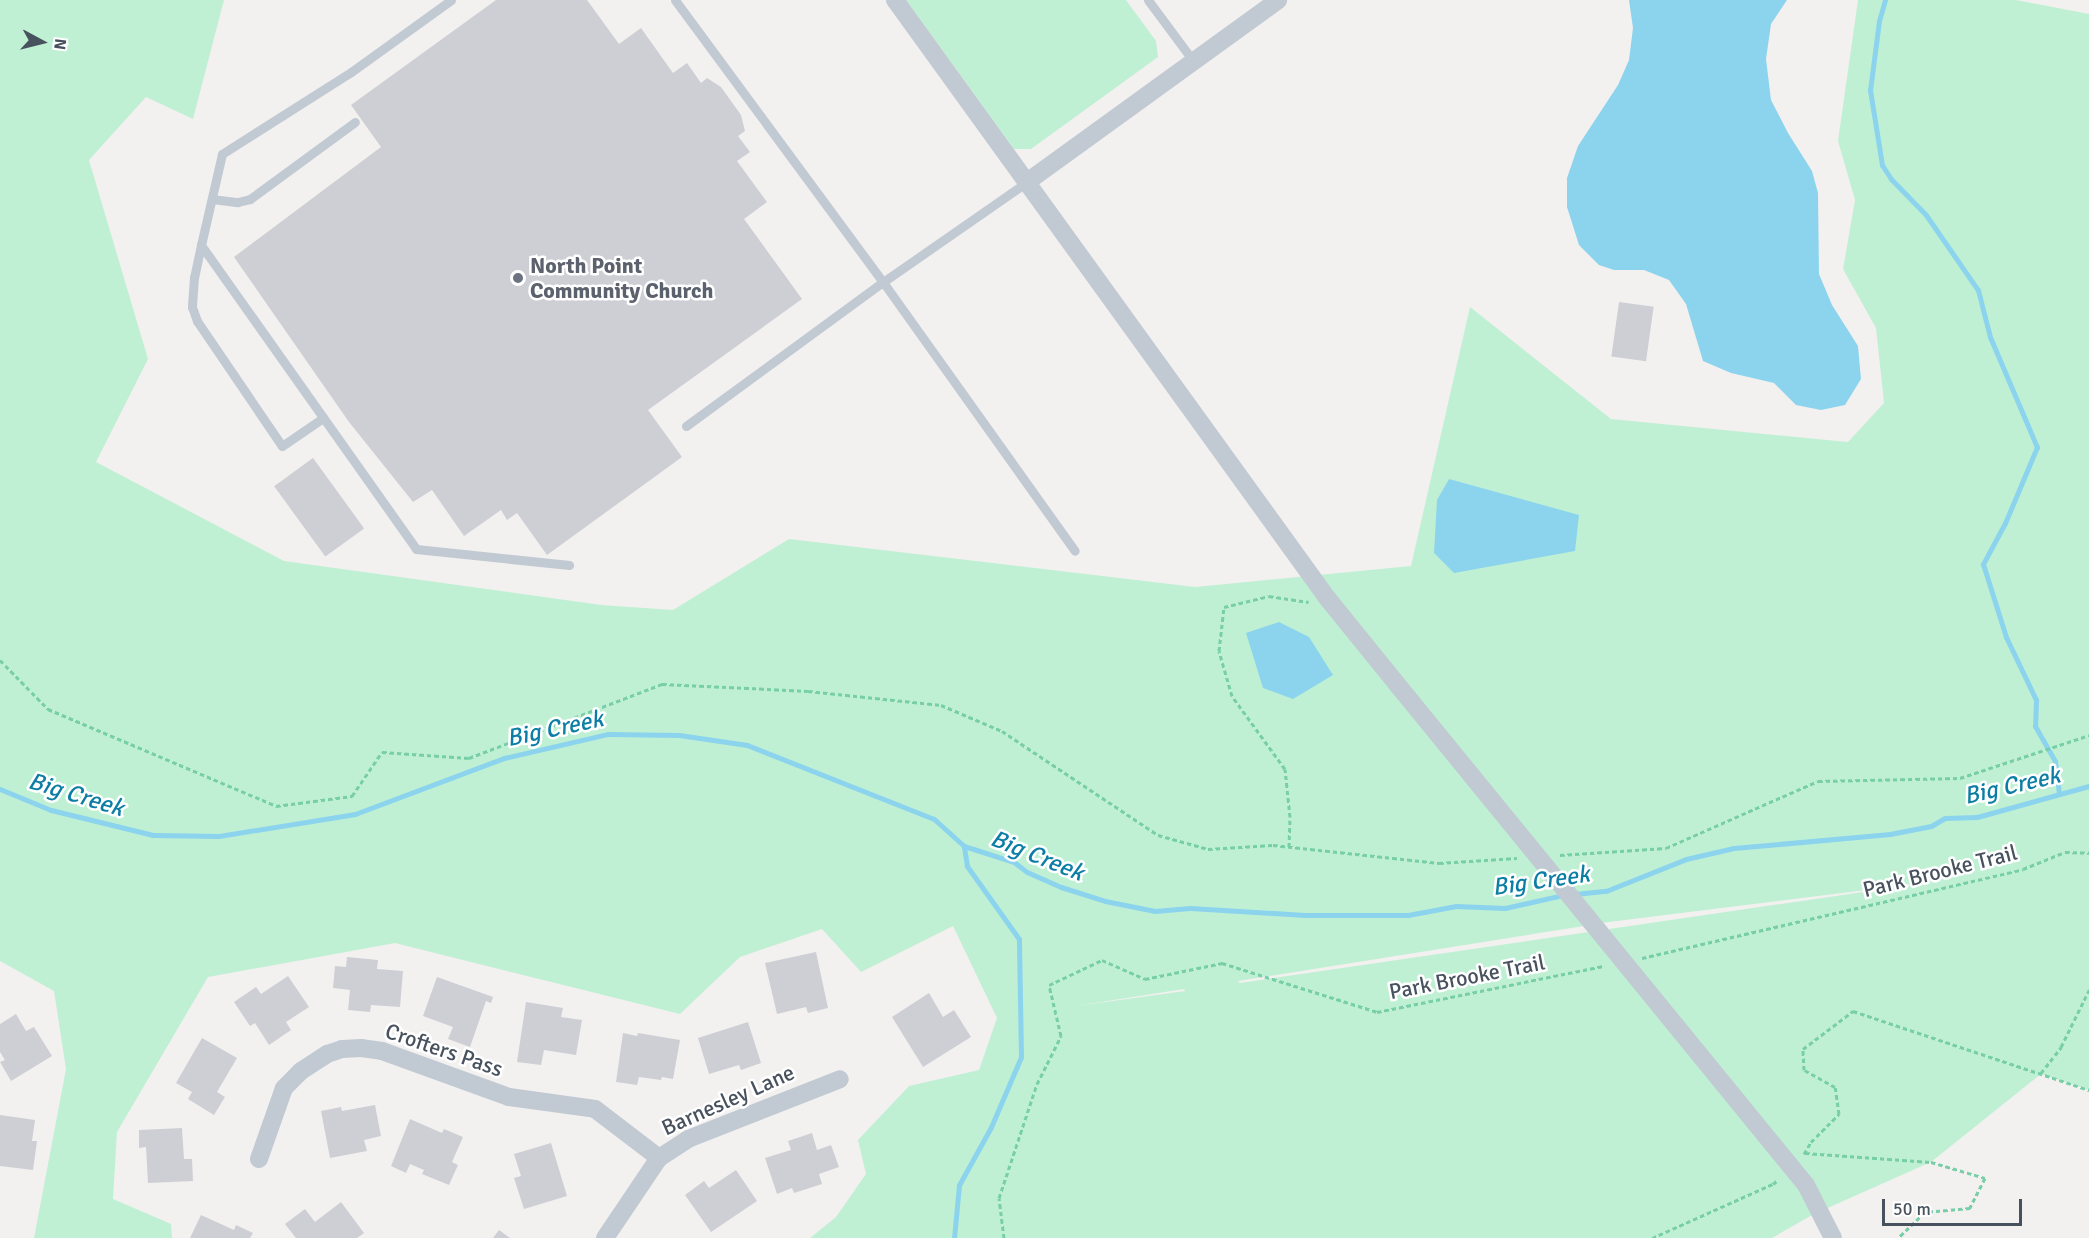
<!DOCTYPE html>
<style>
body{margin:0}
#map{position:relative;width:2089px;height:1238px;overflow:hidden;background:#f3f0f0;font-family:Signika,sans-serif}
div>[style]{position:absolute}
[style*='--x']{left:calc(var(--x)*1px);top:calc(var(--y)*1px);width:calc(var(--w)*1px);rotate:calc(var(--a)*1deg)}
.green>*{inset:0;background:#bff0d4}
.water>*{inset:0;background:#8cd4ed}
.stream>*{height:5px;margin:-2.5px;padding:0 2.5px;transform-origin:2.5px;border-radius:2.5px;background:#8cd4ed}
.building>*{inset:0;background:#cdcfd5;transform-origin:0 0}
.path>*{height:3px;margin-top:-1.5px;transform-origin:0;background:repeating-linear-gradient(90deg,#77cea7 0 4.5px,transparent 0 7.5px)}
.service>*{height:9px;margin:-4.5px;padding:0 4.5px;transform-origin:4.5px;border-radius:4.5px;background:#c1cad2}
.minor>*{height:18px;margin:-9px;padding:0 9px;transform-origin:9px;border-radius:9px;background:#c1cad2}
.minor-bridge>*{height:18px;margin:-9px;padding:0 9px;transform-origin:9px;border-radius:9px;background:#c1cad2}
.dots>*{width:16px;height:16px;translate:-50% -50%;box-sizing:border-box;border:3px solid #fff;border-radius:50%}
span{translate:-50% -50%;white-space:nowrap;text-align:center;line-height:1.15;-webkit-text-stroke:5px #fff;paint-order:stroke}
.worship-label{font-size:22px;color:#5b616d;font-weight:700}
.left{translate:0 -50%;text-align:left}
.street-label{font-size:22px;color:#48525e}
.water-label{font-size:24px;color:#0c7ea5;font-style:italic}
.north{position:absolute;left:12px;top:12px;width:60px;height:60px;-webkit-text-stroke:4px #fff;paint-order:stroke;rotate:97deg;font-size:16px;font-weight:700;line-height:24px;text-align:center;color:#48525e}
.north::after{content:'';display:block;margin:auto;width:21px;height:27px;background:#48525e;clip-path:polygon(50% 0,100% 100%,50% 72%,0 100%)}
.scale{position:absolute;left:1882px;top:1199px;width:140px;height:27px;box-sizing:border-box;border:3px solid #48525e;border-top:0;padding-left:8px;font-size:18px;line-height:21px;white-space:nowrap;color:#48525e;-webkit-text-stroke:4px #fff;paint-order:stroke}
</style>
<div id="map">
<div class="green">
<i style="clip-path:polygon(evenodd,0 0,224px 0,193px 119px,146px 97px,89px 160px,148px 359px,96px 462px,284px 561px,601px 605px,673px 610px,789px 539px,1195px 587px,1411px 566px,1470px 307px,1611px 419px,1848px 442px,1884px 403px,1876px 328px,1843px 269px,1855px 200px,1838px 141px,1858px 0,2016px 0,2089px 14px,2089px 1090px,2041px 1074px,1931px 1162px,1814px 1214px,1772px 1238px,810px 1238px,836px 1217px,866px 1174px,858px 1140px,909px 1086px,979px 1070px,997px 1018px,953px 926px,861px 972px,822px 929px,740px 957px,680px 1014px,395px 943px,208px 977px,117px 1132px,113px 1199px,171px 1224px,172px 1238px,34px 1238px,66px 1069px,54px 991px,0 961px,0 0,1938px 881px,1240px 983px,1238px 981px,1609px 922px,1938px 881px,0 0,1184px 989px,1185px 991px,1076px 1006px,1184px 989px)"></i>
<i style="clip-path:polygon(906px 0,1126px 0,1156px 41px,1158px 57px,1031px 149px,1014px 149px)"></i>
</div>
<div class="water">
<i style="clip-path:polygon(1629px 0,1787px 0,1771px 24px,1766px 59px,1771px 100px,1788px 133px,1812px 171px,1818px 193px,1819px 274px,1832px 305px,1858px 346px,1861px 379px,1845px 405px,1821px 410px,1796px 405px,1774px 383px,1731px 373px,1703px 361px,1686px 304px,1669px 280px,1644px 270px,1614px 270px,1599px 265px,1579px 245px,1567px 207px,1567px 178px,1578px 146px,1618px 85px,1629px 60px,1633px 28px)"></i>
<i style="clip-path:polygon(1449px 479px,1579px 515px,1575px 551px,1454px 573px,1434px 553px,1437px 500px)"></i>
<i style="clip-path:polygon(1279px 622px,1309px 637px,1333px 675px,1293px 699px,1263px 688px,1246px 633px)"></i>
</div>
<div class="stream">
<i style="--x:1885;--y:0;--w:22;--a:106"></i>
<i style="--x:1879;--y:21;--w:70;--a:97.4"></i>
<i style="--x:1870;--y:90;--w:76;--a:80.9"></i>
<i style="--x:1882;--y:165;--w:17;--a:57"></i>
<i style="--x:1891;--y:179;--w:50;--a:45.8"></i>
<i style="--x:1926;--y:215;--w:91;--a:55.3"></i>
<i style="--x:1978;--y:290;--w:49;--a:75.7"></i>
<i style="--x:1990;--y:337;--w:120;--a:66.9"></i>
<i style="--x:2037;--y:447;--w:82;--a:112.8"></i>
<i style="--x:2005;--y:523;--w:47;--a:118.2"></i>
<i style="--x:1983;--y:564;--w:77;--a:72.5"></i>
<i style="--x:2006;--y:637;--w:70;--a:64.5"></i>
<i style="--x:2036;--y:700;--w:26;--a:92"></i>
<i style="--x:2035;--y:726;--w:40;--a:60.3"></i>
<i style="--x:2055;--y:761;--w:32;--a:83"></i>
<i style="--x:0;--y:789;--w:55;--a:22.4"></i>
<i style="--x:51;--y:810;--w:105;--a:13.8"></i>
<i style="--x:153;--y:835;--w:66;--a:0.9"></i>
<i style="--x:219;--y:836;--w:138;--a:-9.2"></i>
<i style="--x:355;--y:814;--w:159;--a:-20.6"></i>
<i style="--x:504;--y:758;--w:107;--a:-13"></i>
<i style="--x:608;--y:734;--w:71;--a:0.8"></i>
<i style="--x:679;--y:735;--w:69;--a:8.4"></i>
<i style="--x:747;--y:745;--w:201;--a:21.6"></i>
<i style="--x:934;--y:819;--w:40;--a:42"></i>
<i style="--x:964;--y:846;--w:52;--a:17.7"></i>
<i style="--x:1014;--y:862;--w:16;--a:38"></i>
<i style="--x:1027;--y:872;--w:37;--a:24"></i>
<i style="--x:1061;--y:887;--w:46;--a:17.7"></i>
<i style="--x:1105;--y:901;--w:51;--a:11.3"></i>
<i style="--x:1155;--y:911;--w:35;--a:-5"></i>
<i style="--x:1190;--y:908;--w:115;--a:3.5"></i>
<i style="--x:1305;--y:915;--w:103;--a:0"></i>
<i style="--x:1408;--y:915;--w:49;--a:-10.6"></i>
<i style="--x:1456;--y:906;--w:49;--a:2.3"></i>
<i style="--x:1505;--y:908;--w:59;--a:-12.6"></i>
<i style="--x:1575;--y:894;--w:31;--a:-6"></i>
<i style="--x:1606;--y:891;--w:86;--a:-21.8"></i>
<i style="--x:1686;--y:859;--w:49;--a:-12.9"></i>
<i style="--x:1734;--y:848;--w:157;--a:-5.1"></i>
<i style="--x:1890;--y:834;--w:42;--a:-11"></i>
<i style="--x:1931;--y:826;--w:16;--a:-30"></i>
<i style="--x:1945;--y:818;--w:32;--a:-2"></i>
<i style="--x:1977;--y:817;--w:116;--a:-15.5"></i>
<i style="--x:954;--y:1238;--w:53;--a:-84.6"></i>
<i style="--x:959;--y:1185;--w:66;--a:-61.1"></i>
<i style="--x:991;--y:1127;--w:76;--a:-66.8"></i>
<i style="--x:1021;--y:1057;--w:118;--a:-91"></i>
<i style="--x:1019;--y:939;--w:90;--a:-125.5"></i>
<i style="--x:967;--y:866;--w:20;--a:-99"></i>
</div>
<div class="building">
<i style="clip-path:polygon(496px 0,587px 0,619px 44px,641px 28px,673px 73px,687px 63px,701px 83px,707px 78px,721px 87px,741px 115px,745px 131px,738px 136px,750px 152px,737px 161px,767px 202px,744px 219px,802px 299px,648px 410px,682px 457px,547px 555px,517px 513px,507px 520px,501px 510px,464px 536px,432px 490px,413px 502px,349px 422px,234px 257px,381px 147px,351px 105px)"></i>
<i style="left:1619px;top:302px;width:35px;height:55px;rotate:8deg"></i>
<i style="left:313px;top:458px;width:87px;height:48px;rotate:54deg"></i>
<i style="clip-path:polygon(816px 952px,828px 1008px,808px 1013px,806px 1007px,777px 1014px,765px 963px)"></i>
<i style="clip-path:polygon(347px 957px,378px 960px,377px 969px,403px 971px,400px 1007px,371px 1005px,370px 1012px,348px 1010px,350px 990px,333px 988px,335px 966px,346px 967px)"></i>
<i style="clip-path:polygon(288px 976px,309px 1007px,286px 1022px,291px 1030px,269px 1045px,255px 1023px,250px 1026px,234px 1002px,256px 987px,261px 994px)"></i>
<i style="clip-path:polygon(437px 977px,493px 997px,491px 1003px,486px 1001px,470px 1047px,448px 1039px,453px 1027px,423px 1016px)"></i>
<i style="clip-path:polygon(929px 993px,943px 1017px,954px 1010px,971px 1037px,923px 1067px,892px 1017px)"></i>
<i style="clip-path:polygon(526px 1002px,563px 1008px,561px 1017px,582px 1020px,576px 1055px,544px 1050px,541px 1065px,517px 1062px)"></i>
<i style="clip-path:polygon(16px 1014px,26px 1031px,34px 1027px,52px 1056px,11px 1081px,0 1062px,5px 1060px,0 1052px,0 1024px)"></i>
<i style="clip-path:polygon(748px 1022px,761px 1063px,741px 1070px,739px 1065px,709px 1074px,698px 1038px)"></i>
<i style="clip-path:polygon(623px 1033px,637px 1036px,638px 1033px,680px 1040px,673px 1079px,662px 1077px,661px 1080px,639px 1077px,637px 1085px,616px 1082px)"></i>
<i style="clip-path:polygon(202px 1038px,237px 1058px,217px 1092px,225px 1097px,214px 1115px,188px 1099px,192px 1092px,176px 1083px)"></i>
<i style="clip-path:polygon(375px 1105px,381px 1136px,364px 1140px,367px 1151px,330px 1158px,321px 1111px,341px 1107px,342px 1111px)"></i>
<i style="clip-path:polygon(0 1115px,35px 1120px,32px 1141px,37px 1141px,33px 1170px,0 1166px)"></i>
<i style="clip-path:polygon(410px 1119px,442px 1133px,444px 1129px,463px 1137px,452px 1162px,458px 1165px,449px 1185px,422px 1174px,424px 1170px,410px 1164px,406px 1173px,391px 1166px)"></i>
<i style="clip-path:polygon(182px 1128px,184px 1159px,192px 1159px,193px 1181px,148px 1183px,146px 1147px,139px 1148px,139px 1130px)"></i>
<i style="clip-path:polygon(812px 1133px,817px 1150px,831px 1145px,839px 1167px,819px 1174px,822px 1184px,794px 1193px,792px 1188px,777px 1194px,765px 1158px,791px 1150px,788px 1141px)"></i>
<i style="clip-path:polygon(551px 1143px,567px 1196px,524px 1209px,514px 1178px,521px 1176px,514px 1154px)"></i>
<i style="clip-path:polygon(736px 1170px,757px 1201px,711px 1232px,685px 1195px,704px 1181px,709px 1188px)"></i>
<i style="clip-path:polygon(341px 1202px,364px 1233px,357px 1238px,296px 1238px,285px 1224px,305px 1209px,315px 1222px)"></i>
<i style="clip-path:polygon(201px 1215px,234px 1230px,236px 1225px,253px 1233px,250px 1238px,190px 1238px)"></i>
<i style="clip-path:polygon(499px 1230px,510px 1238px,493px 1238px)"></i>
</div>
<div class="path">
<i style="--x:0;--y:660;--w:69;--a:45.6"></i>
<i style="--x:48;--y:709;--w:248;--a:23"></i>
<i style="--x:276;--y:806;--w:77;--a:-7.5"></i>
<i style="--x:352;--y:796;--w:53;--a:-55.7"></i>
<i style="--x:382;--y:752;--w:87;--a:3.9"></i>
<i style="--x:469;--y:758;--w:207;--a:-21"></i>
<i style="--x:662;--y:684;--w:146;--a:2.7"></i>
<i style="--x:808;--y:691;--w:134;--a:6"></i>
<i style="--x:941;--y:705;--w:66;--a:23.1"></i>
<i style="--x:1002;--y:731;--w:187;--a:33.7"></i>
<i style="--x:1158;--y:835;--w:52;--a:15.6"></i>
<i style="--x:1208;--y:849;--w:65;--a:-3.5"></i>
<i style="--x:1273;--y:845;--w:167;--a:6.2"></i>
<i style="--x:1439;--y:863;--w:78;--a:-3.7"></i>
<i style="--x:1289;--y:847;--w:30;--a:-88"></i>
<i style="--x:1290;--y:817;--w:48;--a:-95.9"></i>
<i style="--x:1285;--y:769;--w:90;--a:-126"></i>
<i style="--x:1232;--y:696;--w:47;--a:-106.1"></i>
<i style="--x:1219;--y:651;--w:44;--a:-83.5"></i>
<i style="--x:1224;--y:607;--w:46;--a:-13.7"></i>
<i style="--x:1269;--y:596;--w:40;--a:8.5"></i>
<i style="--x:1560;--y:855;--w:106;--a:-3.8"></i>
<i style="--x:1666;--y:848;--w:166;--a:-23.8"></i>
<i style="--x:1818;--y:781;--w:142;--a:-1.2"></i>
<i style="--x:1960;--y:778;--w:136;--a:-18.4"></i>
<i style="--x:1642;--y:958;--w:391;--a:-13.1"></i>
<i style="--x:2023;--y:869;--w:45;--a:-22"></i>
<i style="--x:2065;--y:852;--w:24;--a:2"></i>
<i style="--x:2041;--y:1073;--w:33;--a:-52"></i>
<i style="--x:2061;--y:1047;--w:64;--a:-63.8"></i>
<i style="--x:1805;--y:1153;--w:126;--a:4.1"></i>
<i style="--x:1931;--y:1162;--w:56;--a:16.5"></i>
<i style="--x:1985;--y:1178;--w:34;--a:117"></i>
<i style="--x:1970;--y:1208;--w:45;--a:174.9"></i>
<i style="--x:1925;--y:1212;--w:37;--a:136"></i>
<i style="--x:1804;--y:1154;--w:14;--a:-60"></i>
<i style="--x:1811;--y:1142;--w:40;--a:-45"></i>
<i style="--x:1839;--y:1114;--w:27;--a:-98"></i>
<i style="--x:1835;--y:1087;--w:35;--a:-151"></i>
<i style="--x:1804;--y:1070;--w:21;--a:-93"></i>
<i style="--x:1803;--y:1049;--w:63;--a:-37.2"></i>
<i style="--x:1853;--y:1011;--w:249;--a:18.5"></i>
<i style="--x:1004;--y:1238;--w:40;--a:-97.1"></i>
<i style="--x:999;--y:1198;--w:120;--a:-71.6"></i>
<i style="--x:1037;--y:1084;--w:54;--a:-63.4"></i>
<i style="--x:1061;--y:1036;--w:52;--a:-103.2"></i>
<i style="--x:1049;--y:985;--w:59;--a:-25.3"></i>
<i style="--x:1102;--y:960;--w:47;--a:23.8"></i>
<i style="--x:1145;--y:979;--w:79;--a:-11.7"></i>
<i style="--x:1222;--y:963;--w:163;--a:17.5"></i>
<i style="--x:1377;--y:1012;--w:231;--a:-11.5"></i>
<i style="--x:1652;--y:1238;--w:133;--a:-24.1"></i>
<i style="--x:1773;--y:1184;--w:6;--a:-39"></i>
</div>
<div class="service">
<i style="--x:451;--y:0;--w:123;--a:144.2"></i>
<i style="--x:351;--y:72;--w:153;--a:147.6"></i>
<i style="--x:222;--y:154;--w:93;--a:103"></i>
<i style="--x:201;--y:245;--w:372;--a:54.7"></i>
<i style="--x:416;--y:549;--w:154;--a:6"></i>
<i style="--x:675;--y:0;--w:350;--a:53.6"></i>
<i style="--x:883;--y:282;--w:175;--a:-34.8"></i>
<i style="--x:1148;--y:0;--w:77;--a:53.4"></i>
<i style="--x:212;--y:199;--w:26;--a:7"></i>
<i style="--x:238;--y:202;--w:12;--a:-14"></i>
<i style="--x:250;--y:199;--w:130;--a:-36.3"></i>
<i style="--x:201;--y:245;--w:33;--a:102"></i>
<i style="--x:194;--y:277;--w:30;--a:94"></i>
<i style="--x:192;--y:307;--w:15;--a:70"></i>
<i style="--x:197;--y:321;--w:151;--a:55.8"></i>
<i style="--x:282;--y:446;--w:50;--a:-34.3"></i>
<i style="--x:686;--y:426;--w:244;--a:-36.2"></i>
<i style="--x:883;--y:282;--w:330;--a:54.5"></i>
</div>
<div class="minor">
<i style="--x:895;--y:0;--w:739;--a:54.14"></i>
<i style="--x:1328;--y:599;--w:108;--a:51"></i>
<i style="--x:1027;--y:182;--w:310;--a:-35.9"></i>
<i style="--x:259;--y:1159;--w:75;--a:-70.6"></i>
<i style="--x:284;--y:1088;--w:24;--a:-45"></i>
<i style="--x:301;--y:1071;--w:31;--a:-33"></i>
<i style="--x:327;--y:1054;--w:16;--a:-18"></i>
<i style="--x:342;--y:1049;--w:19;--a:-3"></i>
<i style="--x:361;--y:1048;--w:21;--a:8"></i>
<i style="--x:382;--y:1051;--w:135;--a:19.9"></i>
<i style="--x:509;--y:1097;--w:87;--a:7.9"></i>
<i style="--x:595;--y:1109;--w:81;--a:37.4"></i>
<i style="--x:1806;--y:1185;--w:59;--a:63"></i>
<i style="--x:605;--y:1238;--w:97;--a:-56"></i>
<i style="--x:659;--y:1158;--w:35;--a:-33"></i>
<i style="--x:688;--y:1139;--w:163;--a:-21.5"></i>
</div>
<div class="minor-bridge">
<i style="--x:1396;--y:683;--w:648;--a:50.76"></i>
</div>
<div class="dots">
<i style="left:518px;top:278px;background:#6b7280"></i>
</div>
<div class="worship-label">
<span class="left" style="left:530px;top:278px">North Point<br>Community Church</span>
</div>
<div class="street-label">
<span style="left:1940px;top:871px;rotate:-14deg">Park Brooke Trail</span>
<span style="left:1467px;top:977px;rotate:-11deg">Park Brooke Trail</span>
<span style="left:444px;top:1050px;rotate:19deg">Crofters Pass</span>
<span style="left:728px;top:1100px;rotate:-24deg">Barnesley Lane</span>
</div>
<div class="water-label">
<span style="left:555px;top:729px;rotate:-12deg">Big Creek</span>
<span style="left:2012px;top:786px;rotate:-13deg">Big Creek</span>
<span style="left:76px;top:795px;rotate:17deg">Big Creek</span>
<span style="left:1037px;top:856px;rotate:22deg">Big Creek</span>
<span style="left:1541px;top:881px;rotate:-8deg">Big Creek</span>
</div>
<div class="north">N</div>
<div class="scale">50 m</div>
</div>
